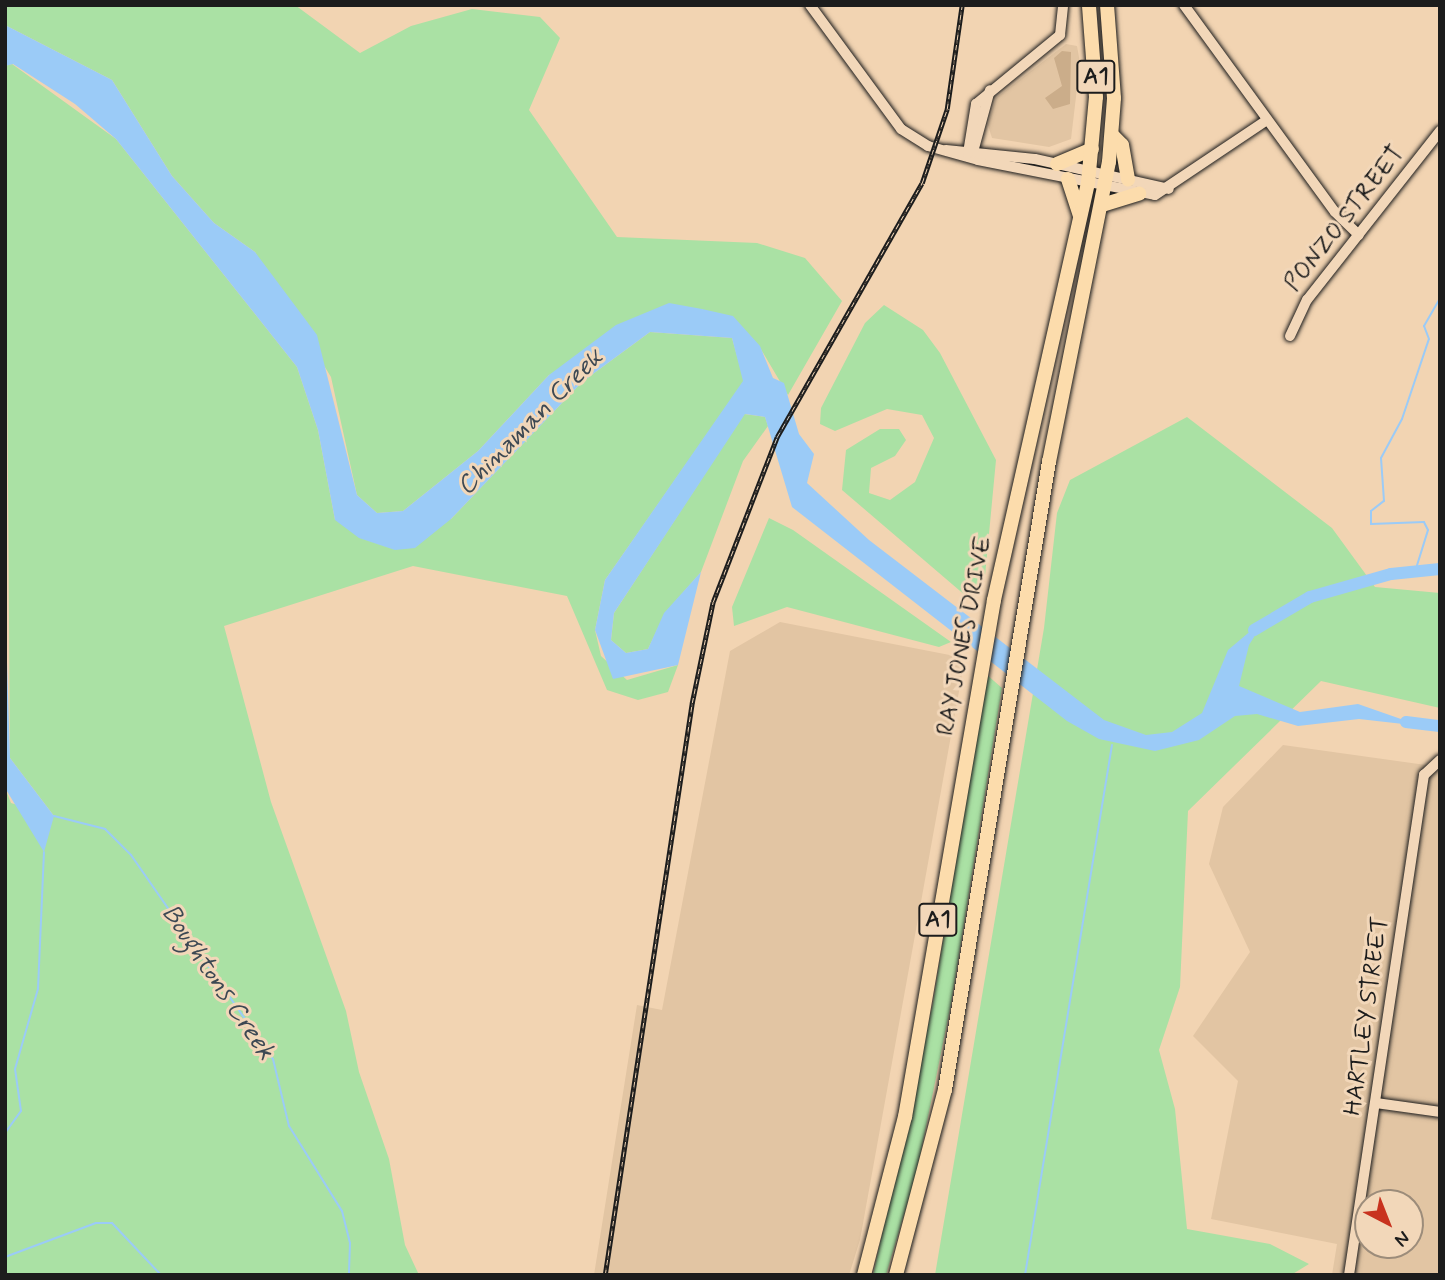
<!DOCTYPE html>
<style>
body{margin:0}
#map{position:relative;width:1445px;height:1280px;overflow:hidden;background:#f2d4b2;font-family:Mynerve,sans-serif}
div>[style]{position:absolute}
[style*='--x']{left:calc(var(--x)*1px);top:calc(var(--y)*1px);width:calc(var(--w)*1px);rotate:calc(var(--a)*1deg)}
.built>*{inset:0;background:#e2c5a3}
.green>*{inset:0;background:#aae1a4}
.water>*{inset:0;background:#9bcbf7}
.stream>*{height:2px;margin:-1px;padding:0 1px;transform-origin:1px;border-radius:1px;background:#9bcbf7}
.river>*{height:12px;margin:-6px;padding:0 6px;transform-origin:6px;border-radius:6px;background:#9bcbf7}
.building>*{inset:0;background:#cbad8a}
.roads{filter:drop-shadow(0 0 2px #1c1c1c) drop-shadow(0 0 2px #1c1c1c)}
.minor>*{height:10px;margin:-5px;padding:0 5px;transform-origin:5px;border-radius:5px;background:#f2d7b9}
.highway>*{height:14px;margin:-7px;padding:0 7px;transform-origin:7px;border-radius:7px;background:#fcdcac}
.rail>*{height:4.5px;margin-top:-2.25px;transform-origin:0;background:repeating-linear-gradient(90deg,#f2d7b9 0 5px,#1c1c1c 0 10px);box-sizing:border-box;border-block:2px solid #1c1c1c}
span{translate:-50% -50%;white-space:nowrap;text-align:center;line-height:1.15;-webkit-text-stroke:6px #f2d7b9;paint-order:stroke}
.shield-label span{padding:2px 5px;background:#f2d7b9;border:2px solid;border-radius:5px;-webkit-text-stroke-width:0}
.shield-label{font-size:23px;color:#1c1c1c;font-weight:700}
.street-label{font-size:24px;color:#1c1c1c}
.water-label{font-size:26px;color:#3c4853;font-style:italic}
.frame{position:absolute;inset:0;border:7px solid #1c1c1c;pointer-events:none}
.north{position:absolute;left:1354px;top:1189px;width:70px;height:70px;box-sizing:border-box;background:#f2d7b9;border:2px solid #9c8c7a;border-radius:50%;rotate:138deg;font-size:19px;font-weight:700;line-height:28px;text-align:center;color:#1c1c1c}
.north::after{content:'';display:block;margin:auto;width:24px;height:32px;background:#c8321e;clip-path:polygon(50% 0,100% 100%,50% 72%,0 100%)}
</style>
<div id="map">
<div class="built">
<i style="clip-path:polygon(1066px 44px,1077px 46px,1080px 63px,1071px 139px,1049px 147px,992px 138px,988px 125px,996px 98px)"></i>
<i style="clip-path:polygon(780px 622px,965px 658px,860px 1240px,849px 1275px,594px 1275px,637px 1005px,662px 1010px,730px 651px)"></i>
<i style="clip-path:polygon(evenodd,1283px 745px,1440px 767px,1440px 1275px,1332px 1275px,1337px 1244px,1211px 1219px,1238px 1081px,1193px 1036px,1250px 952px,1209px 864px,1223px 807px,1283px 745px,1368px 1203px,1410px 1203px,1410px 1245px,1368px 1245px,1368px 1203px)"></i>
</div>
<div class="green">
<i style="clip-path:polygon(5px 5px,295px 5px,360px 53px,411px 26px,472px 9px,540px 17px,560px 38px,529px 110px,617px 237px,757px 243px,805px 258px,842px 301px,788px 395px,759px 346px,702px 309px,549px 375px,478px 451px,403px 511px,377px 513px,357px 495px,331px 377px,255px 252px,214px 223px,172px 176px,112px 80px,5px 25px)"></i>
<i style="clip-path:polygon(12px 64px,116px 139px,297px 367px,318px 430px,335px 520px,451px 519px,582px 382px,650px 332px,732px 338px,744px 381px,605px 580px,595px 630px,601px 656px,627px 680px,678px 665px,668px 692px,638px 700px,607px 690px,567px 596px,413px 566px,224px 626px,271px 802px,346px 1011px,359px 1072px,389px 1159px,405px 1245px,419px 1275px,5px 1275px,5px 788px,11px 803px,54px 816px,10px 758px,5px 66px)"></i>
<i style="clip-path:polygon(884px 305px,923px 330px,940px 353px,996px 460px,985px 576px,973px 602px,842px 490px,846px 450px,880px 429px,899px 429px,906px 440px,895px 456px,871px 468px,869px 493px,890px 500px,915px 482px,934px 438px,922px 415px,887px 409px,835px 431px,820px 424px,821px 408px,865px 323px)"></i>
<i style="clip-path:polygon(744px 414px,765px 417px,768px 426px,743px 461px,701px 572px,665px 613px,648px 649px,626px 653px,611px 640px,614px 613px)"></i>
<i style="clip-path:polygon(1187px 417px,1332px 528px,1375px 587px,1440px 593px,1440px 708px,1321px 681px,1188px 811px,1180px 987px,1159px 1050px,1175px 1109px,1187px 1229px,1270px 1244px,1309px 1264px,1291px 1275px,935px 1275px,1044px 628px,1057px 513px,1070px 480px)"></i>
<i style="clip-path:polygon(769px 518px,793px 530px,951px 642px,939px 647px,787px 607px,734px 626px,732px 607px)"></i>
<i style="clip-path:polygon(986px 674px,1002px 688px,951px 1004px,917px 1171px,886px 1275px,873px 1275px,933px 1003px)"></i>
</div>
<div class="water">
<i style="clip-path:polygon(5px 25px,112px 80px,172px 176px,214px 223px,255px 252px,317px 335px,357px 495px,377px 513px,403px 511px,478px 451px,549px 375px,616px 325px,669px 303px,702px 309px,733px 316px,760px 346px,773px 378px,784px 383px,799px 434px,814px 454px,807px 483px,869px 540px,1104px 720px,1146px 735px,1172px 732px,1202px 713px,1228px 650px,1266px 618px,1249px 645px,1239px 686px,1300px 712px,1358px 704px,1421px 726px,1359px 719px,1298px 726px,1257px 714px,1235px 716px,1199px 740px,1155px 751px,1099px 739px,1067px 721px,792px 507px,765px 417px,745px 414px,614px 613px,611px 640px,626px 653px,648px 649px,664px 613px,701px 572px,678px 665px,613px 679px,595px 630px,605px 580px,743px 381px,732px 338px,650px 332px,582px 382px,451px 519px,415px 548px,395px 550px,359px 538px,335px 520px,318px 430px,297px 367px,116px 139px,75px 104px,13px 64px,5px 66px)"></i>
<i style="clip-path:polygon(5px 598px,10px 758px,54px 816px,44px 852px,5px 788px)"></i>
</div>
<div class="stream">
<i style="--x:1414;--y:575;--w:47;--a:-72.7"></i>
<i style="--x:1428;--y:530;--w:9;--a:-117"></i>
<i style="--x:1424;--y:522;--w:53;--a:177.8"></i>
<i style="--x:1371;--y:524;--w:13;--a:-90"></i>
<i style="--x:1371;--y:511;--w:16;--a:-38"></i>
<i style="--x:1384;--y:501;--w:43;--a:-94"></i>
<i style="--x:1381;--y:458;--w:44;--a:-61.7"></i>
<i style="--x:1402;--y:419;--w:84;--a:-71.4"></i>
<i style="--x:1429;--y:339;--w:14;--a:-111"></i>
<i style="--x:1424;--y:326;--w:32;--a:-60"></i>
<i style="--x:54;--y:816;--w:53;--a:14.3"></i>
<i style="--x:105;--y:829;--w:37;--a:45"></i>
<i style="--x:131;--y:855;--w:249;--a:55.2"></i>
<i style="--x:273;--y:1059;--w:69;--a:76.6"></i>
<i style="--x:289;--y:1126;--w:100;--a:58.1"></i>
<i style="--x:342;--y:1211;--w:33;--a:76"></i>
<i style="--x:350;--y:1243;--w:32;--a:92"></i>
<i style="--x:5;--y:1133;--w:27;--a:-54"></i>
<i style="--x:21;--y:1111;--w:42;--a:-98.1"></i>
<i style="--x:15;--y:1069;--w:83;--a:-74"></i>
<i style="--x:38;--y:989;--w:137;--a:-87.5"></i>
<i style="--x:5;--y:1257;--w:97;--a:-20.5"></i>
<i style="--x:96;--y:1223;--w:16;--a:0"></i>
<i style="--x:112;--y:1223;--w:71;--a:46.7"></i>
<i style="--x:1025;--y:1275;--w:537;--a:-80.68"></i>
</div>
<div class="river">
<i style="--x:1254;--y:630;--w:65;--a:-30.5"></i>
<i style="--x:1310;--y:597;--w:84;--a:-15.9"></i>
<i style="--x:1391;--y:574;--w:49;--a:-5.8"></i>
<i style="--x:1406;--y:722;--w:34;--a:7"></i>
</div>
<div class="building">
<i style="clip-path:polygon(1062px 51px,1071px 52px,1070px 104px,1053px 109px,1045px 98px,1062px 86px,1054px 58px)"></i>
</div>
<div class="roads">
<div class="minor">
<i style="--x:810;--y:5;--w:154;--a:53.7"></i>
<i style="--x:901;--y:129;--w:32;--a:32"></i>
<i style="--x:928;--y:146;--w:52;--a:15.6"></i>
<i style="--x:978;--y:160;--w:180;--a:11.2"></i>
<i style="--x:1155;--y:195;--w:135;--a:-33.8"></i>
<i style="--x:1184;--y:5;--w:256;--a:53.9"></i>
<i style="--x:1335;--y:212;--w:33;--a:44"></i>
<i style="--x:946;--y:150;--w:89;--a:5.8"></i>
<i style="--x:1035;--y:159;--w:137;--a:12.6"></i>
<i style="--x:973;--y:152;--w:64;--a:-74.7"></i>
<i style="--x:968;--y:153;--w:50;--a:-80.7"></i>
<i style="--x:976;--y:104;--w:109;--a:-39.4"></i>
<i style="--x:1060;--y:35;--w:30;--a:-84"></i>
<i style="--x:1290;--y:336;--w:40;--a:-65"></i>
<i style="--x:1307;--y:300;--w:215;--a:-51.8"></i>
<i style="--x:1376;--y:1103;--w:65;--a:8"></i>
<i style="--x:1349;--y:1275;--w:506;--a:-81.47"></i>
<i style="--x:1424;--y:775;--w:22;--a:-43"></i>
</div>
<div class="highway">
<i style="--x:1112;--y:135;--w:14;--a:45"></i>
<i style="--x:1122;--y:145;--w:35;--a:80"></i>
<i style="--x:1057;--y:164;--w:38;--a:-23"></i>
<i style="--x:1068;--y:179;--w:38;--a:72"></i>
<i style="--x:1102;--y:205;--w:39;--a:-17"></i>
<i style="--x:864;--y:1275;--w:163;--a:-75.5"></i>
<i style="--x:905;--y:1117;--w:525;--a:-80.23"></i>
<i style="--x:994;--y:600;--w:427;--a:-77.3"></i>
<i style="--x:1088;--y:183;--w:86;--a:-84.7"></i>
<i style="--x:1096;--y:97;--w:92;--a:-94.4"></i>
<i style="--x:896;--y:1275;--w:191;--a:-75.2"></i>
<i style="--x:945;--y:1090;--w:637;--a:-80.6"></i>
<i style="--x:1049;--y:462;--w:306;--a:-78.7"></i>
<i style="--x:1109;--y:162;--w:64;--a:-85.5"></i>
<i style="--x:1114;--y:98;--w:93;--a:-94.3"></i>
</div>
</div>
<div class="rail">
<i style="--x:605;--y:1275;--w:579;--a:-81.35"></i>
<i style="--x:692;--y:703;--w:103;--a:-78.3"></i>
<i style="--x:713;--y:602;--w:177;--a:-68.8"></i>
<i style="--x:777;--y:437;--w:292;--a:-60.3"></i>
<i style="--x:922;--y:183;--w:78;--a:-71.3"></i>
<i style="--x:947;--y:109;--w:105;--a:-81.8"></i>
</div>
<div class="shield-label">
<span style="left:1096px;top:77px">A1</span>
<span style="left:938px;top:920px">A1</span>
</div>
<div class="street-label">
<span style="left:1345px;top:219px;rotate:-52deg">PONZO STREET</span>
<span style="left:965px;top:636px;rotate:-79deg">RAY JONES DRIVE</span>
<span style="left:1367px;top:1016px;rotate:-82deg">HARTLEY STREET</span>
</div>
<div class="water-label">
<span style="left:531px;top:423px;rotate:-45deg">Chinaman Creek</span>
<span style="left:217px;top:983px;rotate:56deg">Boughtons Creek</span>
</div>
<div class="frame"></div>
<div class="north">N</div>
</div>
